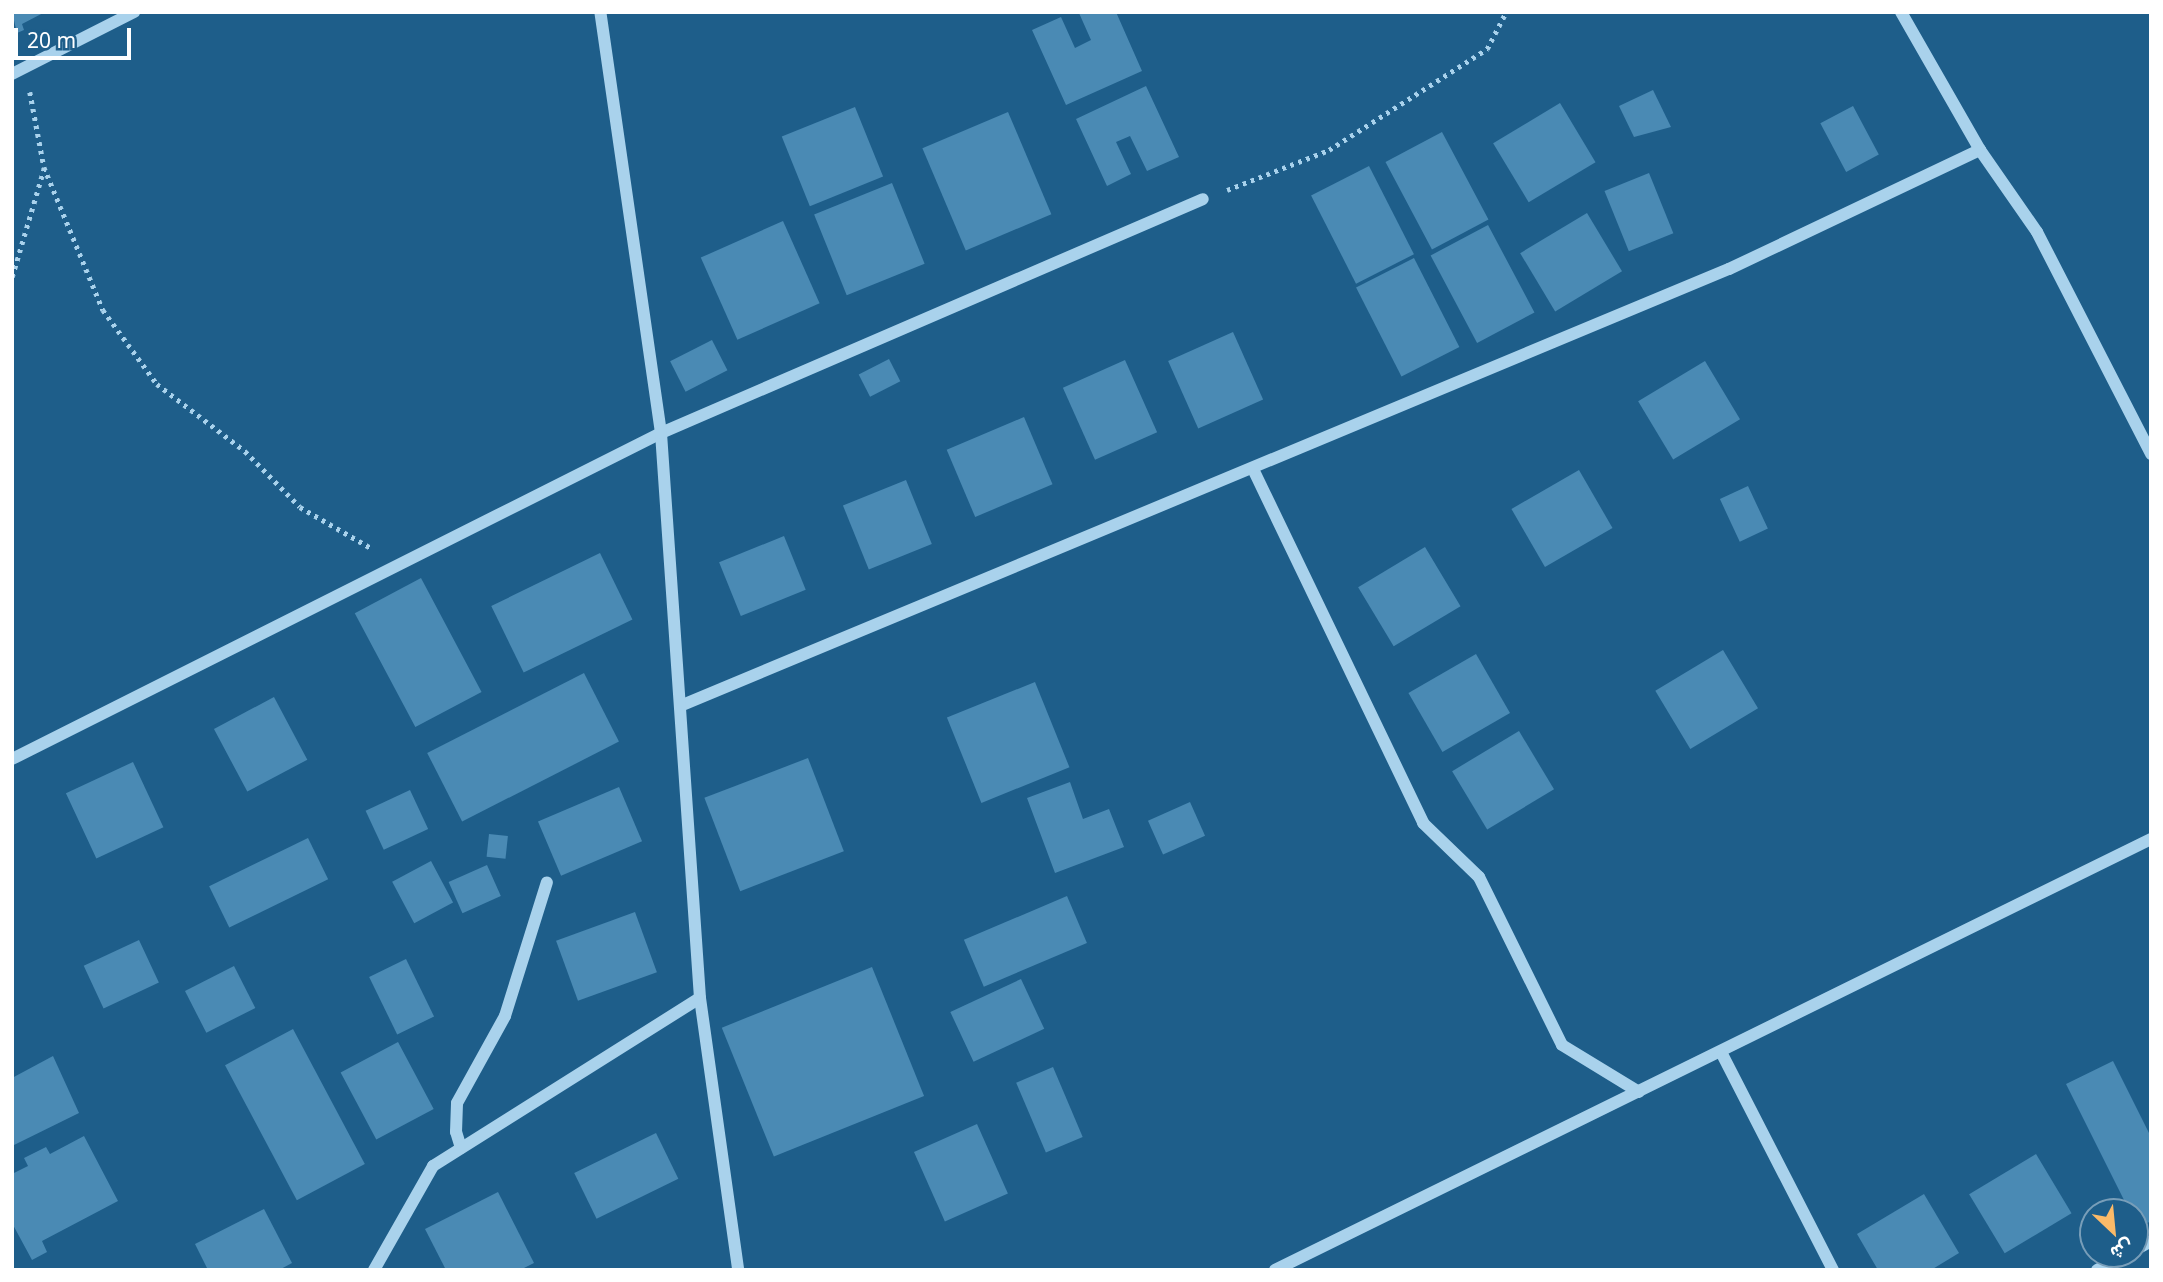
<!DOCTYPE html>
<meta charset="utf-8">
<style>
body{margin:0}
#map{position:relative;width:2163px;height:1282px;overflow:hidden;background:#1e5e8a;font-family:"Noto Sans",Vazirmatn,sans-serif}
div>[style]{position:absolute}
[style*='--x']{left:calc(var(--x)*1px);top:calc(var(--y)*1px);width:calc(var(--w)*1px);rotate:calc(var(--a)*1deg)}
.building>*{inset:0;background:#4a8ab4;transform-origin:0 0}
.path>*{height:4.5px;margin-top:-2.25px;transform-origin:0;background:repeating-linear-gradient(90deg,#a9d2ec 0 3.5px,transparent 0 8.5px)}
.minor>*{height:12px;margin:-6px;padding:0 6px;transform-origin:6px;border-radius:6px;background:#a9d2ec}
span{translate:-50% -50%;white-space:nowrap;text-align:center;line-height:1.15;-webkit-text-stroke:5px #1e5e8a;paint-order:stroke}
.frame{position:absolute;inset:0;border:14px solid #fff;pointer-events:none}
.north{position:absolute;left:2079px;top:1198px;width:70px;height:70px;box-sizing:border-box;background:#1e5e8a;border:2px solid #789eb9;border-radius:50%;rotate:154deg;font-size:19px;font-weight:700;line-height:28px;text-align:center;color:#fff}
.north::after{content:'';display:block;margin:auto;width:24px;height:32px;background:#fbba68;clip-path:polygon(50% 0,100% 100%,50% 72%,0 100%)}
.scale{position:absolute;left:14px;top:28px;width:117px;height:32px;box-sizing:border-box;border:4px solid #fff;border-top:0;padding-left:9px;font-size:21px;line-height:24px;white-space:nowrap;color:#fff;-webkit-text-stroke:5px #1e5e8a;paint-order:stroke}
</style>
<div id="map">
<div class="building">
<i style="clip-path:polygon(12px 12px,45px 12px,22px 24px,24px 30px,17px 33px)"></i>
<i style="clip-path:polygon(1116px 12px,1142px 71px,1066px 105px,1032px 30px,1061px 17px,1075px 48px,1091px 40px,1079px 13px)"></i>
<i style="clip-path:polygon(1146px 86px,1179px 157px,1147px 171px,1130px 136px,1116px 142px,1131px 174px,1107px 186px,1076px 119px)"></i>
<i style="clip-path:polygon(1653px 90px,1671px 127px,1634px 137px,1619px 106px)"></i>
<i style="left:1560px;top:103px;width:69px;height:78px;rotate:59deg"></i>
<i style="left:1853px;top:106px;width:55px;height:37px;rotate:62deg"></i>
<i style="left:855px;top:107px;width:75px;height:79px;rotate:68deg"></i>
<i style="left:1008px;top:112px;width:111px;height:93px;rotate:67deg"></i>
<i style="left:1442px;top:132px;width:99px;height:64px;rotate:62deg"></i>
<i style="left:1369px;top:166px;width:99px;height:65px;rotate:63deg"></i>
<i style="left:1649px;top:173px;width:65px;height:48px;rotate:68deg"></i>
<i style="left:892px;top:183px;width:87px;height:84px;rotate:68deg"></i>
<i style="left:1587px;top:213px;width:68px;height:78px;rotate:59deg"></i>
<i style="left:783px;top:221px;width:90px;height:90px;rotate:66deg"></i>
<i style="left:1488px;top:225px;width:99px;height:65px;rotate:62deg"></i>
<i style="left:1414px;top:258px;width:100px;height:65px;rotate:63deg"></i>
<i style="left:1233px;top:332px;width:74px;height:71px;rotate:66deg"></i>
<i style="left:712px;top:340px;width:34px;height:47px;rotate:63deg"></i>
<i style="left:889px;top:359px;width:25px;height:34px;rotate:63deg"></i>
<i style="left:1125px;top:360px;width:79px;height:68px;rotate:66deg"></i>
<i style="left:1705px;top:361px;width:68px;height:78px;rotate:59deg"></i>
<i style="left:1024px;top:417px;width:73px;height:84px;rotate:67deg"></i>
<i style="left:1579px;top:470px;width:67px;height:78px;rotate:60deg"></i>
<i style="left:906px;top:480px;width:69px;height:68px;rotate:68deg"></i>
<i style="left:1748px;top:486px;width:47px;height:31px;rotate:65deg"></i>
<i style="left:784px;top:536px;width:58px;height:70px;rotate:68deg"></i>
<i style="left:1425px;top:547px;width:69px;height:78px;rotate:59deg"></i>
<i style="left:600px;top:553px;width:74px;height:121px;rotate:64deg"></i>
<i style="left:421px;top:578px;width:129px;height:75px;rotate:62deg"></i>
<i style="left:1723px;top:650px;width:68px;height:79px;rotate:59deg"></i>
<i style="left:1476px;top:654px;width:68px;height:78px;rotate:60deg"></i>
<i style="left:584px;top:673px;width:77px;height:176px;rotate:63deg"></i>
<i style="left:1035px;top:682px;width:92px;height:95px;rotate:68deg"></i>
<i style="left:274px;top:697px;width:71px;height:68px;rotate:62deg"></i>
<i style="left:1519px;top:731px;width:68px;height:78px;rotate:59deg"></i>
<i style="left:808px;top:758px;width:100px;height:111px;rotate:69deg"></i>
<i style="left:133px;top:762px;width:72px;height:74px;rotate:65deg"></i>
<i style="clip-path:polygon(1070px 782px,1083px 819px,1109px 809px,1124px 847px,1055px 873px,1027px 798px)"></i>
<i style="left:619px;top:787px;width:59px;height:88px;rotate:67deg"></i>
<i style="left:410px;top:790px;width:43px;height:49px;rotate:65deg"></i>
<i style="left:1190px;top:802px;width:37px;height:46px;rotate:66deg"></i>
<i style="left:489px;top:834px;width:19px;height:23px;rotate:6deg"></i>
<i style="left:308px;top:838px;width:46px;height:110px;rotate:64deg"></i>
<i style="left:431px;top:861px;width:47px;height:44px;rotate:62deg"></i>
<i style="left:487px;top:865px;width:34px;height:42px;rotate:66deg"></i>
<i style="left:1067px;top:896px;width:51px;height:112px;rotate:67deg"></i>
<i style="left:635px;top:912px;width:64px;height:84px;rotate:70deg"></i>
<i style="left:139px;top:940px;width:47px;height:61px;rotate:65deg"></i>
<i style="left:406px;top:959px;width:64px;height:41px;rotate:64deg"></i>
<i style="left:234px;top:966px;width:47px;height:55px;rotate:63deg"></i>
<i style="left:872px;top:967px;width:139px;height:162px;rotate:68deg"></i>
<i style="left:1021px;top:979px;width:55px;height:78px;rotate:65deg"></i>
<i style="left:293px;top:1029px;width:153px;height:77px;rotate:62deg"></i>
<i style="left:398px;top:1042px;width:76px;height:65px;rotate:62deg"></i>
<i style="clip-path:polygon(53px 1056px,79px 1113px,12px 1146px,12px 1078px)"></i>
<i style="clip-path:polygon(2113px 1061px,2151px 1137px,2151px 1221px,2138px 1228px,2135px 1212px,2130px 1212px,2066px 1084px)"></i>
<i style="left:1053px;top:1067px;width:76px;height:40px;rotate:67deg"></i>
<i style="left:977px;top:1124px;width:76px;height:69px;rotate:66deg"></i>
<i style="left:656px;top:1133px;width:51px;height:91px;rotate:64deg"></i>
<i style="clip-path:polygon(84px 1136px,118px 1201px,42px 1241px,47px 1252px,32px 1260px,12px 1223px,12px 1174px,28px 1166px,24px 1158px,46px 1147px,50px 1154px)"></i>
<i style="left:2036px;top:1154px;width:69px;height:78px;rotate:59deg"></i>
<i style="clip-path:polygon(498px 1192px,534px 1263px,520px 1270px,446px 1270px,425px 1229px)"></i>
<i style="clip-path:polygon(1924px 1194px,1959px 1253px,1931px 1270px,1878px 1270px,1857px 1234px)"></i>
<i style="clip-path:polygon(264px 1209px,292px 1263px,279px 1270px,208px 1270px,195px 1244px)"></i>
</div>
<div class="path">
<i style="--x:30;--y:92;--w:76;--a:79.4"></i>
<i style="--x:44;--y:167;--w:155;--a:67.6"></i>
<i style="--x:103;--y:310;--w:92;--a:53.9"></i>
<i style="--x:157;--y:384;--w:111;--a:37.3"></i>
<i style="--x:245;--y:451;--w:78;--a:45.5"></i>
<i style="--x:300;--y:507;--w:82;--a:30"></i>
<i style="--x:1227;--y:190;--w:110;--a:-21.4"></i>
<i style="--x:1329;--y:150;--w:188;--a:-32.6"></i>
<i style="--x:1487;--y:49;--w:42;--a:-62.8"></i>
<i style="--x:12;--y:277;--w:114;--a:-73.6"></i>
</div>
<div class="minor">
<i style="--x:1901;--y:12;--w:159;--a:60.2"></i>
<i style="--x:1980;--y:150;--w:100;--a:55.2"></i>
<i style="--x:2037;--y:232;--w:250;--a:62.8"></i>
<i style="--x:12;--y:74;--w:137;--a:-26.9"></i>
<i style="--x:1253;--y:469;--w:393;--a:64.3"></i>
<i style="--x:1423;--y:823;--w:78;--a:44"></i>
<i style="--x:1479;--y:877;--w:187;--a:63.7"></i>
<i style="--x:1562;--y:1045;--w:90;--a:31.4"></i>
<i style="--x:680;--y:706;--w:1136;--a:-22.62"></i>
<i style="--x:1729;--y:269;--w:278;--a:-25.4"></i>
<i style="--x:12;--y:759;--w:726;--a:-26.67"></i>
<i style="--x:661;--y:433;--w:590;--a:-23.35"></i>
<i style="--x:700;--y:998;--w:275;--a:82"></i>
<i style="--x:1721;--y:1052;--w:245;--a:62.8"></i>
<i style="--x:461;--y:1148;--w:17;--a:-107"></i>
<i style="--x:456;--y:1132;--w:29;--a:-88"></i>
<i style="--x:457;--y:1103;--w:99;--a:-61.1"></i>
<i style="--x:505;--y:1016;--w:140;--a:-72.6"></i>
<i style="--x:2135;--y:1250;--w:18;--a:-29"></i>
<i style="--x:374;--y:1270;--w:120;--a:-60.4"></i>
<i style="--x:433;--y:1166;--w:315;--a:-32.2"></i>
<i style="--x:700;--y:998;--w:566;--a:-93.95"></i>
<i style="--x:661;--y:433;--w:425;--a:-98.2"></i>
<i style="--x:1275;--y:1270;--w:976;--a:-26.2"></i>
<i style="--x:2097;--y:1270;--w:34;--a:-28"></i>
</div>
<div class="frame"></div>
<div class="north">ش</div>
<div class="scale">20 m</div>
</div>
